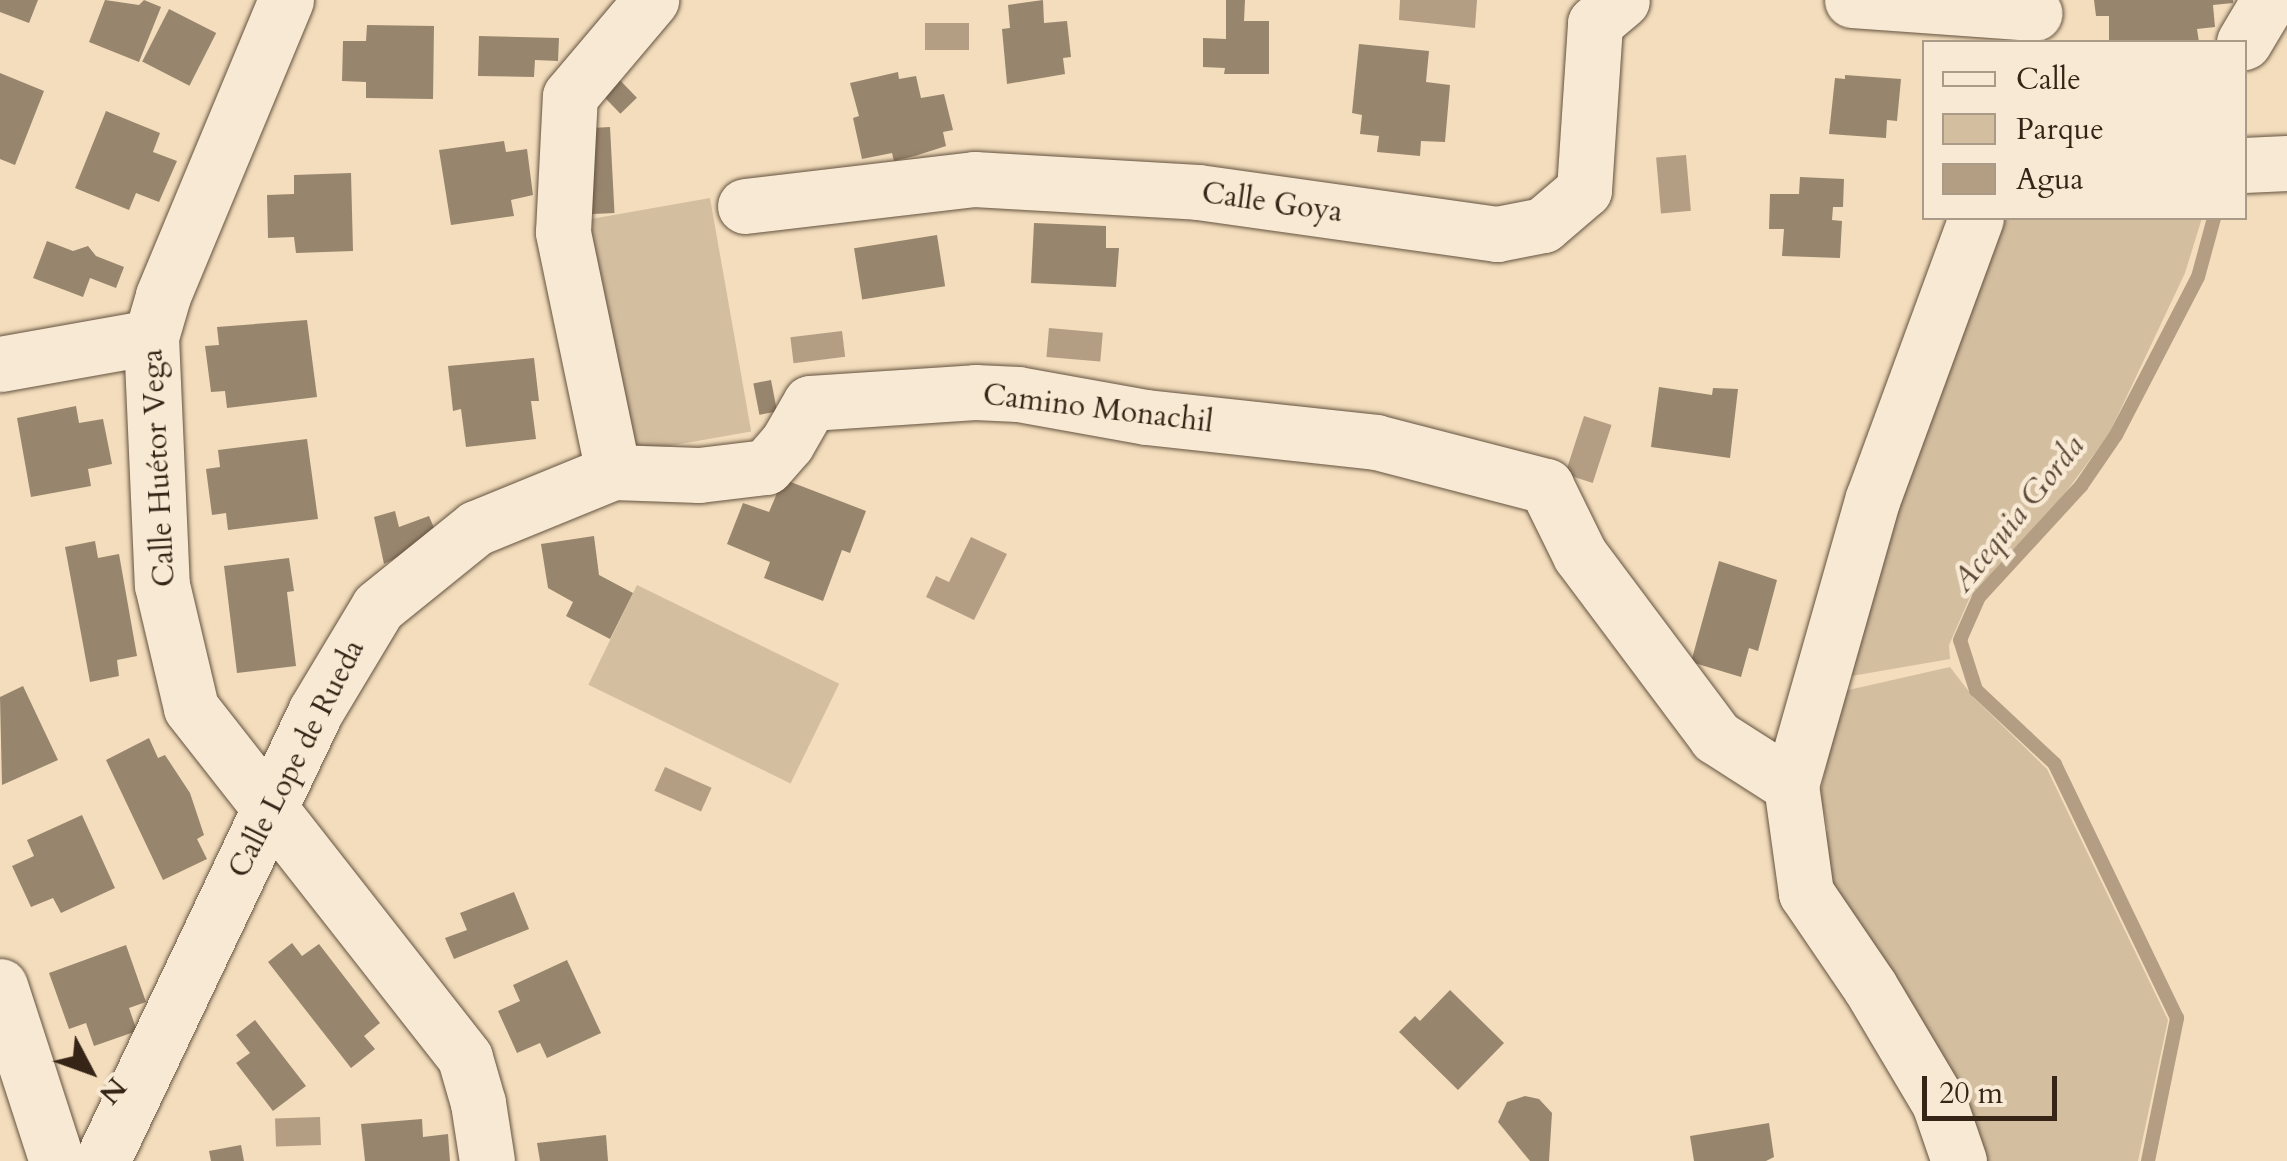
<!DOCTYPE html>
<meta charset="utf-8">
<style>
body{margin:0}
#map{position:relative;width:2287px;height:1161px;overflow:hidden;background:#f3ddbc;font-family:Cardo,serif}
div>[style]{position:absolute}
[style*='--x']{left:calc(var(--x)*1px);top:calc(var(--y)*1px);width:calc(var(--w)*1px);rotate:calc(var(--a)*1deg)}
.green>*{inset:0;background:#d3bea0;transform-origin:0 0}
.water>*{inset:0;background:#b39e84;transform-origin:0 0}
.stream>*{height:14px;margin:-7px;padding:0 7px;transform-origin:7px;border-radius:7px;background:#b39e84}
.building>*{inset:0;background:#98856d;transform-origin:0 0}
.roads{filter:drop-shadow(0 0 2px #655340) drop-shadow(0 0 2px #655340)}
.minor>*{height:55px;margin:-27.5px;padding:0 27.5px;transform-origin:27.5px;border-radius:27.5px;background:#f7e9d3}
span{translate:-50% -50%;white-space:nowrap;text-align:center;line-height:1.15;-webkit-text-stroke:9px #f7e9d3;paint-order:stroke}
.street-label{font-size:30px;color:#362517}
.water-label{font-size:32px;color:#5c4938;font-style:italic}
.legend{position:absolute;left:1922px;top:40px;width:325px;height:180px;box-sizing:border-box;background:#f7e9d3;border:2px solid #aa9b88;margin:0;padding:12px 18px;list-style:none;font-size:30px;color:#362517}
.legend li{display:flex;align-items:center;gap:20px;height:50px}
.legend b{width:50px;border:2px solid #aa9b88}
.north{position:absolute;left:40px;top:1021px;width:100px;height:100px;-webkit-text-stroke:8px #f7e9d3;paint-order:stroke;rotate:131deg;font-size:28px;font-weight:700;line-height:40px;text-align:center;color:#362517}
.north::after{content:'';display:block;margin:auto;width:35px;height:45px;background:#362517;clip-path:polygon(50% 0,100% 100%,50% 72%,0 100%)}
.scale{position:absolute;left:1922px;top:1076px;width:135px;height:45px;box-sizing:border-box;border:5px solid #362517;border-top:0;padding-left:12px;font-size:30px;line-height:35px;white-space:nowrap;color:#362517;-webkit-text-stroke:8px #f7e9d3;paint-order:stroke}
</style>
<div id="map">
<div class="green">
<i style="left:710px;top:198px;width:237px;height:128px;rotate:80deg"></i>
<i style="clip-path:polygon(1996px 218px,2202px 218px,2185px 273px,2109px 434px,2043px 523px,1970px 597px,1949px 645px,1950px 659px,1840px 678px)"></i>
<i style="left:637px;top:585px;width:225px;height:111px;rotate:26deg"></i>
<i style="clip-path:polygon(1950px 667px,1974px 698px,2047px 769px,2168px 1020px,2138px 1161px,1984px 1161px,1836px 899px,1814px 851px,1828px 830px,1820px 794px,1844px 691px)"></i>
</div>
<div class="water">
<i style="clip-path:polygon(1400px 0,1477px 0,1475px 28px,1399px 20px)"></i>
<i style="left:925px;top:23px;width:44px;height:27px"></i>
<i style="left:1686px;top:155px;width:56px;height:30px;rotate:85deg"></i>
<i style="left:1049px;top:328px;width:54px;height:29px;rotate:5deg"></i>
<i style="left:842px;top:331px;width:26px;height:52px;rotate:83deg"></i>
<i style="left:1584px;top:416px;width:29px;height:61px;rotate:18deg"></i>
<i style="clip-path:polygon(971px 537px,1007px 554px,974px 620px,926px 597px,936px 576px,949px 582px)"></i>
<i style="left:665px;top:767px;width:51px;height:26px;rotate:24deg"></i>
<i style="left:320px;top:1117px;width:28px;height:45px;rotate:88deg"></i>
</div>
<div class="stream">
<i style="--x:2148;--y:1161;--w:146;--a:-78.5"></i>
<i style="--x:2177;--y:1018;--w:282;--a:-115.7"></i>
<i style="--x:2055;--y:764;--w:108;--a:-136.9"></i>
<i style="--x:1976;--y:690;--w:52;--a:-107.7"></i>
<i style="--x:1960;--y:640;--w:47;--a:-66.2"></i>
<i style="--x:1979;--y:597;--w:151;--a:-47.4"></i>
<i style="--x:2081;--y:486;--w:62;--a:-55.5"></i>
<i style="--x:2116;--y:435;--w:178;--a:-62.6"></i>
<i style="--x:2198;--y:277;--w:61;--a:-74.8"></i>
</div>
<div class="building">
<i style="clip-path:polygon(0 0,38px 0,29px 23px,0 12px)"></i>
<i style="clip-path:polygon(105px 0,139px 5px,144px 0,161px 7px,139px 62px,89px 42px)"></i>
<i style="clip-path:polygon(1043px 0,1044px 23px,1067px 21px,1071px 57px,1063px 58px,1065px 74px,1007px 84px,1002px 29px,1010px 28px,1008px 5px)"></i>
<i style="clip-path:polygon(1226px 0,1245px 0,1244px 21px,1269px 21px,1269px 74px,1224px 74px,1225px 68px,1203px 67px,1203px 38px,1226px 39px)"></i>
<i style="clip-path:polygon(2094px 0,2233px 0,2233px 3px,2213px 5px,2215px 27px,2197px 29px,2199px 42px,2109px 42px,2109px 16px,2096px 16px)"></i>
<i style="left:169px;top:9px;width:53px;height:59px;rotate:27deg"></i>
<i style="clip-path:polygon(367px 25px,434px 26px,433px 99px,366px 98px,366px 82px,342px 81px,343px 41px,366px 41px)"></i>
<i style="clip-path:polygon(479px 36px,559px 38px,558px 61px,535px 60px,534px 77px,478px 76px)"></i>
<i style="clip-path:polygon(1359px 44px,1429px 51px,1426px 82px,1450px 85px,1445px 142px,1421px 141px,1420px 156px,1377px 152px,1379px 136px,1360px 134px,1362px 115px,1352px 113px)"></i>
<i style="clip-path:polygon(898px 72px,899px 79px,916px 76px,921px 98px,944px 94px,953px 130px,943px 132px,946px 146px,915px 156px,894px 161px,892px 153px,862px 159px,853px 118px,859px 116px,850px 83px)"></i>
<i style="clip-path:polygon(0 73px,44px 91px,15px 165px,0 159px)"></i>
<i style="left:614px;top:74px;width:33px;height:23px;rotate:46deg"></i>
<i style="clip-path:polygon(1845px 75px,1901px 79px,1897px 121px,1887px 120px,1886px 138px,1829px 134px,1835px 78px,1845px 79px)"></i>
<i style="clip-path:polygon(106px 111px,160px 133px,153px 152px,177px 161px,159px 202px,136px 193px,129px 210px,75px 188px)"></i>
<i style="left:610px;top:127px;width:86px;height:32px;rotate:87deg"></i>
<i style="clip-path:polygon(504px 141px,506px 152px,527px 149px,533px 195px,511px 200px,514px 216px,451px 225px,439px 150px)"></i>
<i style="clip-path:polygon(351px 173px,353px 251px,296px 253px,294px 237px,268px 238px,267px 195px,294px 194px,294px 175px)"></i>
<i style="clip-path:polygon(1800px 177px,1844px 179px,1843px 207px,1833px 207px,1832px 220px,1842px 221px,1840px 258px,1782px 256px,1784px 229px,1769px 229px,1770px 194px,1799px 194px)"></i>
<i style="clip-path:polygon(1034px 223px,1106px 226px,1106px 248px,1119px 248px,1116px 287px,1031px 283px)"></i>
<i style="left:937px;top:235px;width:52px;height:84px;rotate:81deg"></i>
<i style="clip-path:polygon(47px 241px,73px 251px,88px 246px,96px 256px,124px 267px,116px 288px,90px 278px,83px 297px,33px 278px)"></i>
<i style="clip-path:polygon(307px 320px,317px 397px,227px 408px,225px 391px,211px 392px,205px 346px,219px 345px,217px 327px)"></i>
<i style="clip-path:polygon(534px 358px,539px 401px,531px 401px,536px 439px,466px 447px,461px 409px,453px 411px,448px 366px)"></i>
<i style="left:771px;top:380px;width:32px;height:18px;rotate:79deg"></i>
<i style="clip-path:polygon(1659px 387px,1712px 395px,1713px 388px,1738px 389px,1730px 458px,1651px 447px)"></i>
<i style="clip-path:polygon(76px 406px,79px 423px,103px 419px,112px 464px,88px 469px,91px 486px,31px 497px,17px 418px)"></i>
<i style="clip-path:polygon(307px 439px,318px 519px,228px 530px,226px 513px,212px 515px,206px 469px,220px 467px,218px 450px)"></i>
<i style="clip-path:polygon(783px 479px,866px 511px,850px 553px,842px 550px,823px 601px,764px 578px,770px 562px,727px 544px,743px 503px,769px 512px)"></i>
<i style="clip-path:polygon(395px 511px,399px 527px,429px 516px,438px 537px,384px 564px,374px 517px)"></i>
<i style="clip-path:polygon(594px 536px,599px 575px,633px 593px,610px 639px,566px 616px,573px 602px,548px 588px,541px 544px)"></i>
<i style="clip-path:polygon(95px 541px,98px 558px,119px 554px,137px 656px,117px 660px,119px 676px,90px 682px,65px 547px)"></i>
<i style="clip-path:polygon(289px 558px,294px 591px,287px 592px,296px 666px,237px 673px,224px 566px)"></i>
<i style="clip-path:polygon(1719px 561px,1777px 580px,1758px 651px,1749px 648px,1741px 677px,1691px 662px)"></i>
<i style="clip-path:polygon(23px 686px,58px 760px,2px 785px,0 697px)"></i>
<i style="clip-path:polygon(149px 738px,158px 758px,165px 755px,190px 793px,204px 835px,197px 839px,207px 859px,163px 880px,106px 760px)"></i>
<i style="clip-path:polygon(82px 815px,115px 888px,61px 913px,53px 898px,31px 907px,12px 866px,34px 856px,27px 840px)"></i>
<i style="clip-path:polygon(514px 892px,529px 929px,454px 959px,445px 938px,467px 930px,460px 913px)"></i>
<i style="clip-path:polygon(292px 943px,302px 956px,319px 944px,380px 1023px,364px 1036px,375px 1049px,351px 1068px,268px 962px)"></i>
<i style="clip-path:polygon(126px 945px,146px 1002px,129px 1008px,137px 1031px,94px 1046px,86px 1023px,69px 1029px,49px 973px)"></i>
<i style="clip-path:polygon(567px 960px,601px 1033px,547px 1058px,540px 1043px,517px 1053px,498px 1011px,520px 1001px,513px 985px)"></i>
<i style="clip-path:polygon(1450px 990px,1504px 1043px,1458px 1090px,1399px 1032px,1415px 1016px,1420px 1021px)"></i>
<i style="clip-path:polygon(255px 1020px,306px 1086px,273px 1111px,236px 1063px,250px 1053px,236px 1035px)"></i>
<i style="clip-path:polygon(1525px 1096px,1539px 1099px,1552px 1113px,1549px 1161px,1530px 1161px,1498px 1122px,1507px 1102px)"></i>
<i style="clip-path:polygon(422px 1119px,423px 1137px,448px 1134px,450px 1161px,365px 1161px,361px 1124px)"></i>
<i style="clip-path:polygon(1769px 1123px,1774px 1157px,1766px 1161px,1694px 1161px,1690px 1136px)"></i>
<i style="clip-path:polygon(606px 1135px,608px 1161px,540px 1161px,537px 1143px)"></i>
<i style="clip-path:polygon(241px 1145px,244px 1161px,211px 1161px,209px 1151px)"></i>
</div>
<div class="roads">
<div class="minor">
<i style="--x:286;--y:0;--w:321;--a:112.6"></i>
<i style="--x:163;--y:296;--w:43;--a:106.3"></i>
<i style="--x:151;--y:337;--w:248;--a:87.5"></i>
<i style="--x:162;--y:585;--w:126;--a:76.7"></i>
<i style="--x:191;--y:708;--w:444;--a:51.9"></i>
<i style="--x:465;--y:1058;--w:47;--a:73.9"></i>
<i style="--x:478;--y:1103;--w:59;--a:81.2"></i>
<i style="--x:1852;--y:0;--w:183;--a:4.1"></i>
<i style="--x:2244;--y:42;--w:49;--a:-59.2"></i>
<i style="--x:2244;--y:165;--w:43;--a:-2.7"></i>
<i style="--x:745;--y:206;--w:231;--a:-6.7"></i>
<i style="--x:974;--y:179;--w:224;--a:3.3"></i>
<i style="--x:1198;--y:192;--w:302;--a:8"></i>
<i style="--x:1497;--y:234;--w:47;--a:-11.1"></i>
<i style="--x:1543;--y:225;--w:54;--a:-40.5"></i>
<i style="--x:1584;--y:190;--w:167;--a:-86.2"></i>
<i style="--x:1595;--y:23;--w:35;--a:-40"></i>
<i style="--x:0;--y:364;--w:153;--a:-10.1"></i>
<i style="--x:613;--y:472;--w:245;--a:-101.8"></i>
<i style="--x:563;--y:232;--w:136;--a:-87.1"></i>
<i style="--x:570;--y:96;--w:126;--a:-49.8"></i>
<i style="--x:0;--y:986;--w:184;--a:72"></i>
<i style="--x:102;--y:1161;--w:497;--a:-64.6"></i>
<i style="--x:315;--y:712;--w:122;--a:-59"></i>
<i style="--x:378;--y:607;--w:126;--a:-38.9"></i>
<i style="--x:476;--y:528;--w:148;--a:-22.2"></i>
<i style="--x:613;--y:472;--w:86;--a:2"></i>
<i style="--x:699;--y:475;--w:67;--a:-6.8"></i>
<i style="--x:766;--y:467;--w:32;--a:-49"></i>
<i style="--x:787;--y:443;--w:46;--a:-60.1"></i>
<i style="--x:810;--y:403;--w:165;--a:-3.8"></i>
<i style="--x:975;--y:392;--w:43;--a:2.7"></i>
<i style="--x:1018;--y:394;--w:130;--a:10.2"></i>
<i style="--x:1146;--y:417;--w:231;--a:6.2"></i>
<i style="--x:1376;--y:442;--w:176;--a:14.5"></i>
<i style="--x:1546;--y:486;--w:77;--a:63.8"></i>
<i style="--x:1580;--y:555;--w:227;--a:53.2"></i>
<i style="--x:1716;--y:737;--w:89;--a:32.6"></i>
<i style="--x:1959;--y:1161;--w:61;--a:-109"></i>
<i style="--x:1939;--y:1103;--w:135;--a:-120.7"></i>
<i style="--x:1870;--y:987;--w:114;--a:-124.2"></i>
<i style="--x:1806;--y:893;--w:109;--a:-97.9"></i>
<i style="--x:1791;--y:785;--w:298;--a:-74.1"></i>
<i style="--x:1873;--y:498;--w:298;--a:-69.8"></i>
</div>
</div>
<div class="street-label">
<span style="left:1272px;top:203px;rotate:8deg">Calle Goya</span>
<span style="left:1098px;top:409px;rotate:7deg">Camino Monachil</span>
<span style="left:159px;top:468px;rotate:-93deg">Calle Huétor Vega</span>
<span style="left:297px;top:759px;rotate:-63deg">Calle Lope de Rueda</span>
</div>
<div class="water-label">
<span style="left:2018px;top:514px;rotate:-51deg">Acequia Gorda</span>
</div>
<ul class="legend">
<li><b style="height:12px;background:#f7e9d3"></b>Calle</li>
<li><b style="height:28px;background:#d3bea0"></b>Parque</li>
<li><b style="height:28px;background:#b39e84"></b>Agua</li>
</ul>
<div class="north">N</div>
<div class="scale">20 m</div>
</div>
